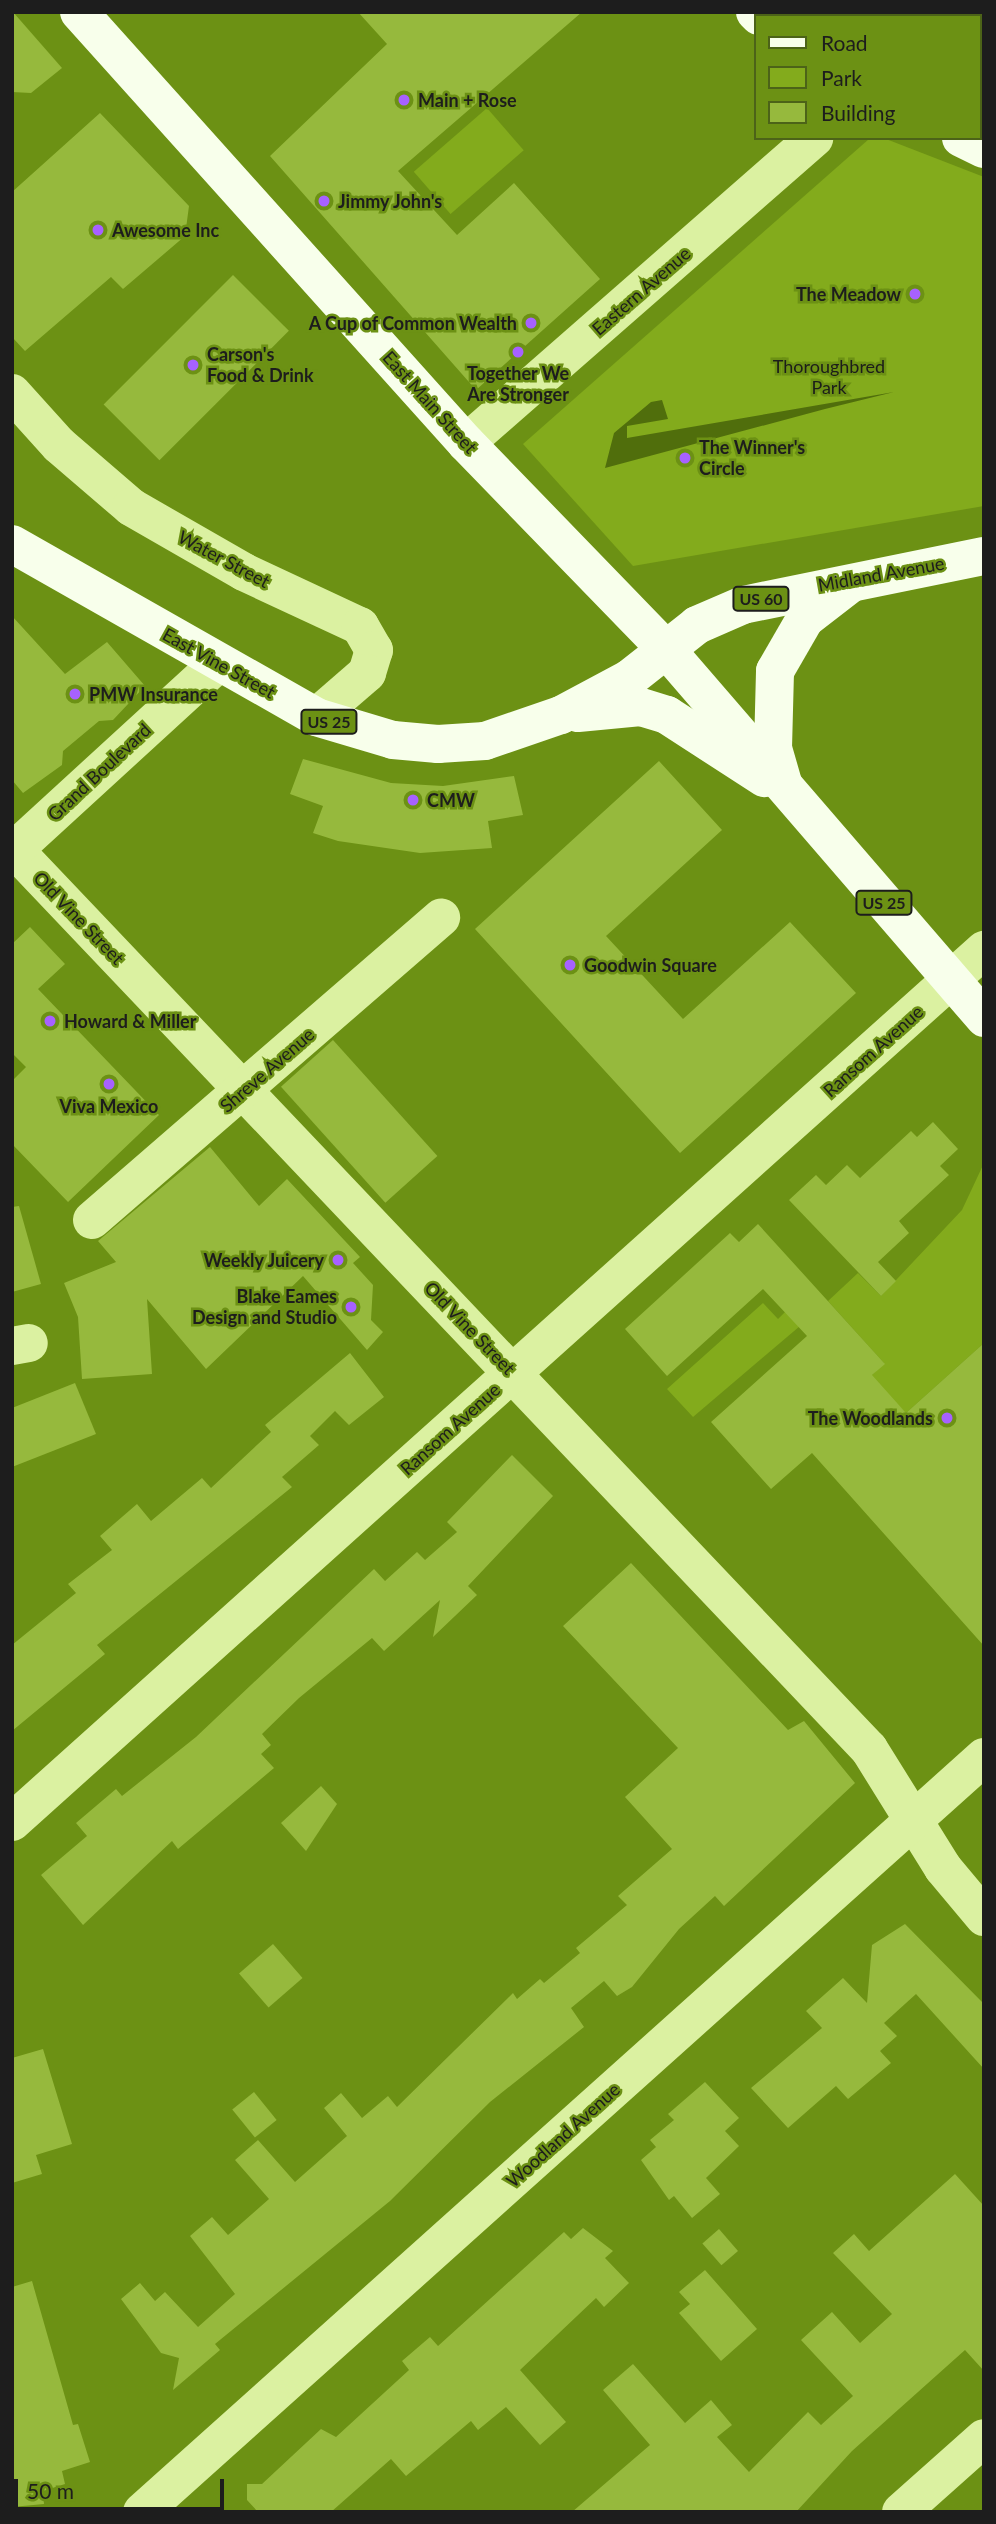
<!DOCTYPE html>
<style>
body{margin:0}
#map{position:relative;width:996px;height:2524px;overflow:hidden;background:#6c9114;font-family:Lato,sans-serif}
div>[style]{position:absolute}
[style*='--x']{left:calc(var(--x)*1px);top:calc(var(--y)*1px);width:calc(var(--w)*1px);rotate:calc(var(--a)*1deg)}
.green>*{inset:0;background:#83ab1c;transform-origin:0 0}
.water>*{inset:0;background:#506e0c}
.building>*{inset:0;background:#96b93d;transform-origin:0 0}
.minor>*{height:38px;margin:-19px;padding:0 19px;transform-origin:19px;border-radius:19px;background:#dbf1a1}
.major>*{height:38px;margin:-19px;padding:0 19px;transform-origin:19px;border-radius:19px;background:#f8ffeb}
.dots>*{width:19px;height:19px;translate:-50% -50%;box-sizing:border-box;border:4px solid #6c9114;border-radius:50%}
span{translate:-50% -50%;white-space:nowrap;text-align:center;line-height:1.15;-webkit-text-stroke:5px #6c9114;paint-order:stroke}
.shield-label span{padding:2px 5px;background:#6c9114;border:2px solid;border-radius:5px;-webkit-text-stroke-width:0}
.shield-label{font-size:16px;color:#1d1d1d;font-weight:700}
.poi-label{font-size:18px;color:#1d1d1d;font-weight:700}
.left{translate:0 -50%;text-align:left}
.right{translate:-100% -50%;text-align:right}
.street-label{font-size:18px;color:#1d1d1d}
.park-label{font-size:18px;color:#1c1d1a}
.frame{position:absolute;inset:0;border:14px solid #1d1d1d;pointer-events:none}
.legend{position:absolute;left:754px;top:14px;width:228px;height:126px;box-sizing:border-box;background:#6c9114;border:2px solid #4c6318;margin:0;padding:9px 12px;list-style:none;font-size:21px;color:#1d1d1d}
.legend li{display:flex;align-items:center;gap:14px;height:35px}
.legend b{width:35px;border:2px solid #4c6318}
.scale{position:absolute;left:14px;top:2479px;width:210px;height:32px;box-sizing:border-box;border:4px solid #1d1d1d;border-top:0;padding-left:9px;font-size:21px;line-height:24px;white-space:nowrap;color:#1d1d1d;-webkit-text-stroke:5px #6c9114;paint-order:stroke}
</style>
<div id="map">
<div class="green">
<i style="left:487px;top:108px;width:56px;height:97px;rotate:49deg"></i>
<i style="clip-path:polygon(869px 139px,886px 139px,984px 177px,984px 506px,633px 566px,523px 444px)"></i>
<i style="clip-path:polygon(984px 1163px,984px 1343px,906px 1413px,870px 1377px,884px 1363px,828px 1301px,858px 1273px,881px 1296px,962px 1210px)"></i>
<i style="clip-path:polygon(763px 1303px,778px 1319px,787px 1310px,800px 1326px,693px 1417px,667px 1389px)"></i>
</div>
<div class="water">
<i style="clip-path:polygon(894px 392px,825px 409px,605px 468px,614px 433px,651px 402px,662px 400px,668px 419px,627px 426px,627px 438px)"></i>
</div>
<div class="building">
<i style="clip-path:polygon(13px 12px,62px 68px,31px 93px,12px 92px)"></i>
<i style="clip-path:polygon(358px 12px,582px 12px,398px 171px,457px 235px,514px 183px,600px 279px,476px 390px,270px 156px,387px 44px)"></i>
<i style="clip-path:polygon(100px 113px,189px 206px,185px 236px,123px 289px,111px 277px,25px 351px,12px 337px,12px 192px)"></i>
<i style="left:233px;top:275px;width:79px;height:183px;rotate:45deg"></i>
<i style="clip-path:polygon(12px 616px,65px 674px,107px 642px,145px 686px,113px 720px,99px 721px,63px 751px,62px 765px,23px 793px,12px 780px)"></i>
<i style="clip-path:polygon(303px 759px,391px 783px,443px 786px,514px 776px,523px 815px,488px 821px,492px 848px,420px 853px,338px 841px,313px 833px,323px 806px,290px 794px)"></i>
<i style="clip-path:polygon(659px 761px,722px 830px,606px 936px,683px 1019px,790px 922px,856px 993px,680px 1153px,475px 929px)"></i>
<i style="clip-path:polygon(30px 927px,65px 964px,38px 989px,159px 1115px,68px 1202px,12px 1144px,12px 1081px,26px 1067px,12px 1053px,12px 944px)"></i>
<i style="left:333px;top:1040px;width:156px;height:70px;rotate:48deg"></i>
<i style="clip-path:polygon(933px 1122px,958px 1149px,940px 1166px,949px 1175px,899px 1221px,909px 1233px,878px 1262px,896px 1281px,881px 1296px,789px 1200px,816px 1175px,826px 1185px,847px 1165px,860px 1178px,911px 1131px,917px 1137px)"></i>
<i style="clip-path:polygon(210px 1147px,259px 1206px,287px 1179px,360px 1257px,353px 1263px,373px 1285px,371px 1320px,383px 1332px,367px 1350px,303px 1276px,206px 1369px,147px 1299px,152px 1374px,82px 1379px,78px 1317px,64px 1283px,116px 1262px,98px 1241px)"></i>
<i style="clip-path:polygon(19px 1206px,41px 1284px,12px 1292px,12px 1207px)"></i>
<i style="clip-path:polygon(758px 1224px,885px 1364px,872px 1375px,906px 1413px,984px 1343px,984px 1646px,812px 1453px,771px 1489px,711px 1422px,807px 1336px,763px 1289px,667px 1376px,625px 1329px,730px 1233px,739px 1242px)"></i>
<i style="clip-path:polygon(350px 1353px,384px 1397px,349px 1425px,335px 1411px,310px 1436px,319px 1445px,282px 1477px,292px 1487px,97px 1645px,105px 1654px,12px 1731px,12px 1645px,76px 1593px,68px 1584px,112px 1550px,100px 1536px,137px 1504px,151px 1521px,202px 1478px,211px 1488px,271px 1432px,265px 1425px)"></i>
<i style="clip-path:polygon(75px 1383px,96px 1434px,12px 1467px,12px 1408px)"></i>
<i style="clip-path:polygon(512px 1455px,553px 1496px,468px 1586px,477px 1595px,433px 1637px,440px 1600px,384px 1651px,372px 1638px,299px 1698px,262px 1734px,271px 1745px,261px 1754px,274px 1768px,178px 1849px,172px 1841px,83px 1925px,41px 1875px,87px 1836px,76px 1823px,116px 1789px,122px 1796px,196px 1737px,374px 1569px,385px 1581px,417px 1552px,425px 1560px,457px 1532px,447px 1522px)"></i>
<i style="clip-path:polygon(631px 1563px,788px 1730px,804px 1721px,855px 1783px,724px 1906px,715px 1896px,679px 1929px,632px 1987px,617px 1996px,604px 1981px,571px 2008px,584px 2027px,490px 2102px,390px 2201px,215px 2344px,220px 2350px,173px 2390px,179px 2358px,161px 2353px,121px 2299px,140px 2283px,155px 2301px,165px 2292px,198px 2327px,235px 2294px,190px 2236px,212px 2217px,228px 2235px,269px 2199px,235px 2160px,258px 2140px,295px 2182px,347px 2136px,324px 2108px,341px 2093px,362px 2118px,388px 2096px,397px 2107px,513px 1993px,517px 1999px,540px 1979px,544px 1983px,580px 1953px,576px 1948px,627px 1905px,618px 1896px,672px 1849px,625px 1797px,678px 1748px,563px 1626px)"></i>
<i style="clip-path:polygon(321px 1786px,337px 1804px,306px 1851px,281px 1823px)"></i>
<i style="clip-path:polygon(905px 1924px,984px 2004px,984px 2069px,916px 1994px,884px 2023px,897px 2036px,880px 2051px,891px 2063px,848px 2099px,836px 2086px,788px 2128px,751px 2088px,822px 2028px,806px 2011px,843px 1978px,867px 2003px,872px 1945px)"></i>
<i style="left:273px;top:1944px;width:45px;height:45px;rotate:49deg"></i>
<i style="clip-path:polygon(43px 2049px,72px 2144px,36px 2155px,42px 2174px,12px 2183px,12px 2058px)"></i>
<i style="clip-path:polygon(705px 2082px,739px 2118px,725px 2131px,739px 2146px,706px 2178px,720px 2194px,692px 2218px,674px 2196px,669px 2200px,641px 2160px,656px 2147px,650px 2140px,674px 2120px,668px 2114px)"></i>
<i style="left:254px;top:2092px;width:36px;height:28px;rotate:51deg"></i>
<i style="clip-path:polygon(955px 2174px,984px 2206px,984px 2371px,965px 2350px,852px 2451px,796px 2512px,572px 2512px,650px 2445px,603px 2390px,633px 2364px,685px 2423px,711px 2400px,732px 2425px,717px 2437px,749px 2472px,808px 2412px,821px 2425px,853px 2396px,801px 2340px,832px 2312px,860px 2343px,892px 2314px,833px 2253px,854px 2234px,869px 2251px)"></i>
<i style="clip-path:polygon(583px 2228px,613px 2251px,605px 2258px,629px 2283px,604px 2307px,596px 2298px,520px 2370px,566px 2422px,540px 2445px,506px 2407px,478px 2430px,471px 2421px,406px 2476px,391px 2459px,331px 2512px,258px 2512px,247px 2500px,247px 2484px,262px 2484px,321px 2429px,336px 2437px,409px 2370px,402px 2361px,430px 2337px,438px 2346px,564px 2232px,571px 2239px)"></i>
<i style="left:719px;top:2229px;width:29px;height:22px;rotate:49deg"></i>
<i style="clip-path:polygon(705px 2270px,757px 2329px,721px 2361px,679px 2313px,690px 2304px,679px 2292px)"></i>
<i style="clip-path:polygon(32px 2281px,73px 2425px,78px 2424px,90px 2462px,62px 2471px,65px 2484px,43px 2491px,44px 2504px,12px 2507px,12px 2287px)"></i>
</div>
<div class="minor">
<i style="--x:953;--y:16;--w:6;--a:-45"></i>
<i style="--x:12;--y:393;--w:70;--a:47.9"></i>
<i style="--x:59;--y:445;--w:95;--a:40.7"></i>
<i style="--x:131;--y:507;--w:130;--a:29.9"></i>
<i style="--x:244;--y:572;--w:128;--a:25"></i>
<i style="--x:360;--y:626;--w:28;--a:60"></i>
<i style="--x:374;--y:650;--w:24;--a:107"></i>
<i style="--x:367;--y:673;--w:67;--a:139.2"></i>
<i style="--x:466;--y:443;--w:463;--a:-41.2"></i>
<i style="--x:12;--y:847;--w:1244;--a:46.47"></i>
<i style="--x:869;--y:1749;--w:140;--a:58.1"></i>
<i style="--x:943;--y:1868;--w:64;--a:50.1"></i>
<i style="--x:12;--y:852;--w:278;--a:-42.5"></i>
<i style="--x:92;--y:1220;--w:462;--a:-40.9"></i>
<i style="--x:12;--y:1346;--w:17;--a:-10"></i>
<i style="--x:12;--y:1822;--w:1306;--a:-41.9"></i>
<i style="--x:142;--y:2512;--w:1131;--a:-41.88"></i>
<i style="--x:901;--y:2512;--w:111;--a:-41.7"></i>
</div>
<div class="major">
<i style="--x:79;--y:12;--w:579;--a:48.08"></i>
<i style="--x:466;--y:443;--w:286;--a:45.9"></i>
<i style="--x:665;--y:648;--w:489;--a:49.2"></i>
<i style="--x:755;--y:12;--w:6;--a:45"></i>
<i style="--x:961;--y:138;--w:25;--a:26"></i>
<i style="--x:12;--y:544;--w:350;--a:29.6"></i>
<i style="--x:316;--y:717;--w:80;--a:16.6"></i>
<i style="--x:393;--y:740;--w:45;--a:5.1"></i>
<i style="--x:438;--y:744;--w:47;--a:-3.7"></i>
<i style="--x:485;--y:741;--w:80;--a:-18.9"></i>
<i style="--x:561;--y:715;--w:78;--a:-28.2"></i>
<i style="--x:630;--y:678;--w:85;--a:-38.3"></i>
<i style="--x:697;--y:625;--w:50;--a:-23.5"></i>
<i style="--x:743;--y:605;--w:246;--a:-11.5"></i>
<i style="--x:578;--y:713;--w:63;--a:-5.4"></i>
<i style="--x:641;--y:707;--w:27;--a:17"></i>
<i style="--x:667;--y:715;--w:116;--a:33"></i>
<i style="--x:783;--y:783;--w:36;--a:-106"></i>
<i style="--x:773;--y:748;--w:77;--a:-88.5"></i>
<i style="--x:775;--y:671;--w:60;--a:-60"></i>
<i style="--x:805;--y:619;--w:56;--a:-37.7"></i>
</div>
<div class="dots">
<i style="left:404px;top:100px;background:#a761ff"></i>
<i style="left:324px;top:201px;background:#a761ff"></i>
<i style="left:98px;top:230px;background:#a761ff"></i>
<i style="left:915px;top:294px;background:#a761ff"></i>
<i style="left:531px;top:323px;background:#a761ff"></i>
<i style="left:518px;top:352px;background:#a761ff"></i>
<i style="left:193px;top:365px;background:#a761ff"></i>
<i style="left:685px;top:458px;background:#a761ff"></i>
<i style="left:75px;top:694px;background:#a761ff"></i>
<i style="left:413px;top:800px;background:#a761ff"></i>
<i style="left:570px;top:965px;background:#a761ff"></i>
<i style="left:50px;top:1021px;background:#a761ff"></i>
<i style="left:109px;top:1084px;background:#a761ff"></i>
<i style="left:338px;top:1260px;background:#a761ff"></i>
<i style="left:351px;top:1307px;background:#a761ff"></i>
<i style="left:947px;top:1418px;background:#a761ff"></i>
</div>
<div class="shield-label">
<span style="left:761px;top:599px">US 60</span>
<span style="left:329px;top:722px">US 25</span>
<span style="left:884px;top:903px">US 25</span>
</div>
<div class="poi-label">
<span class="left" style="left:418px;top:100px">Main + Rose</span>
<span class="left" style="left:338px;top:201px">Jimmy John's</span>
<span class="left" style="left:112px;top:230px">Awesome Inc</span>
<span class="right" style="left:901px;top:294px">The Meadow</span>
<span class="right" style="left:517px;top:323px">A Cup of Common Wealth</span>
<span class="left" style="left:207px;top:365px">Carson's<br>Food &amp; Drink</span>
<span style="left:518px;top:384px">Together We<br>Are Stronger</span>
<span class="left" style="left:699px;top:458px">The Winner's<br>Circle</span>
<span class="left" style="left:89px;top:694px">PMW Insurance</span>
<span class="left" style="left:427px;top:800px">CMW</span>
<span class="left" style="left:584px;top:965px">Goodwin Square</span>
<span class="left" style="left:64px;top:1021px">Howard &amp; Miller</span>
<span style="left:109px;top:1106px">Viva Mexico</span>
<span class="right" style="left:324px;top:1260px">Weekly Juicery</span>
<span class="right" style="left:337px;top:1307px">Blake Eames<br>Design and Studio</span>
<span class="right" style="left:933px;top:1418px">The Woodlands</span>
</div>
<div class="street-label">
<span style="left:641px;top:291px;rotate:-41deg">Eastern Avenue</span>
<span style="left:430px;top:402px;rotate:48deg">East Main Street</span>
<span style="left:224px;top:559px;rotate:28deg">Water Street</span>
<span style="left:881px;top:574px;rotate:-10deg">Midland Avenue</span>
<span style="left:219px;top:663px;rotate:29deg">East Vine Street</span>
<span style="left:99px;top:772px;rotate:-43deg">Grand Boulevard</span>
<span style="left:79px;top:918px;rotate:46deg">Old Vine Street</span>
<span style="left:873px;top:1051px;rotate:-42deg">Ransom Avenue</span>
<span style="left:267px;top:1070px;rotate:-41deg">Shreve Avenue</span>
<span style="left:470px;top:1328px;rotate:46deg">Old Vine Street</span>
<span style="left:450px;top:1429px;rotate:-42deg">Ransom Avenue</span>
<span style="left:563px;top:2135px;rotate:-42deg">Woodland Avenue</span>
</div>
<div class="park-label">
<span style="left:829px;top:377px">Thoroughbred<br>Park</span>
</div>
<div class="frame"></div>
<ul class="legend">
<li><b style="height:9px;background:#f8ffeb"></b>Road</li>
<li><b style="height:19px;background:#83ab1c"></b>Park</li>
<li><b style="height:19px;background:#96b93d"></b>Building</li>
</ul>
<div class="scale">50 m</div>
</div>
